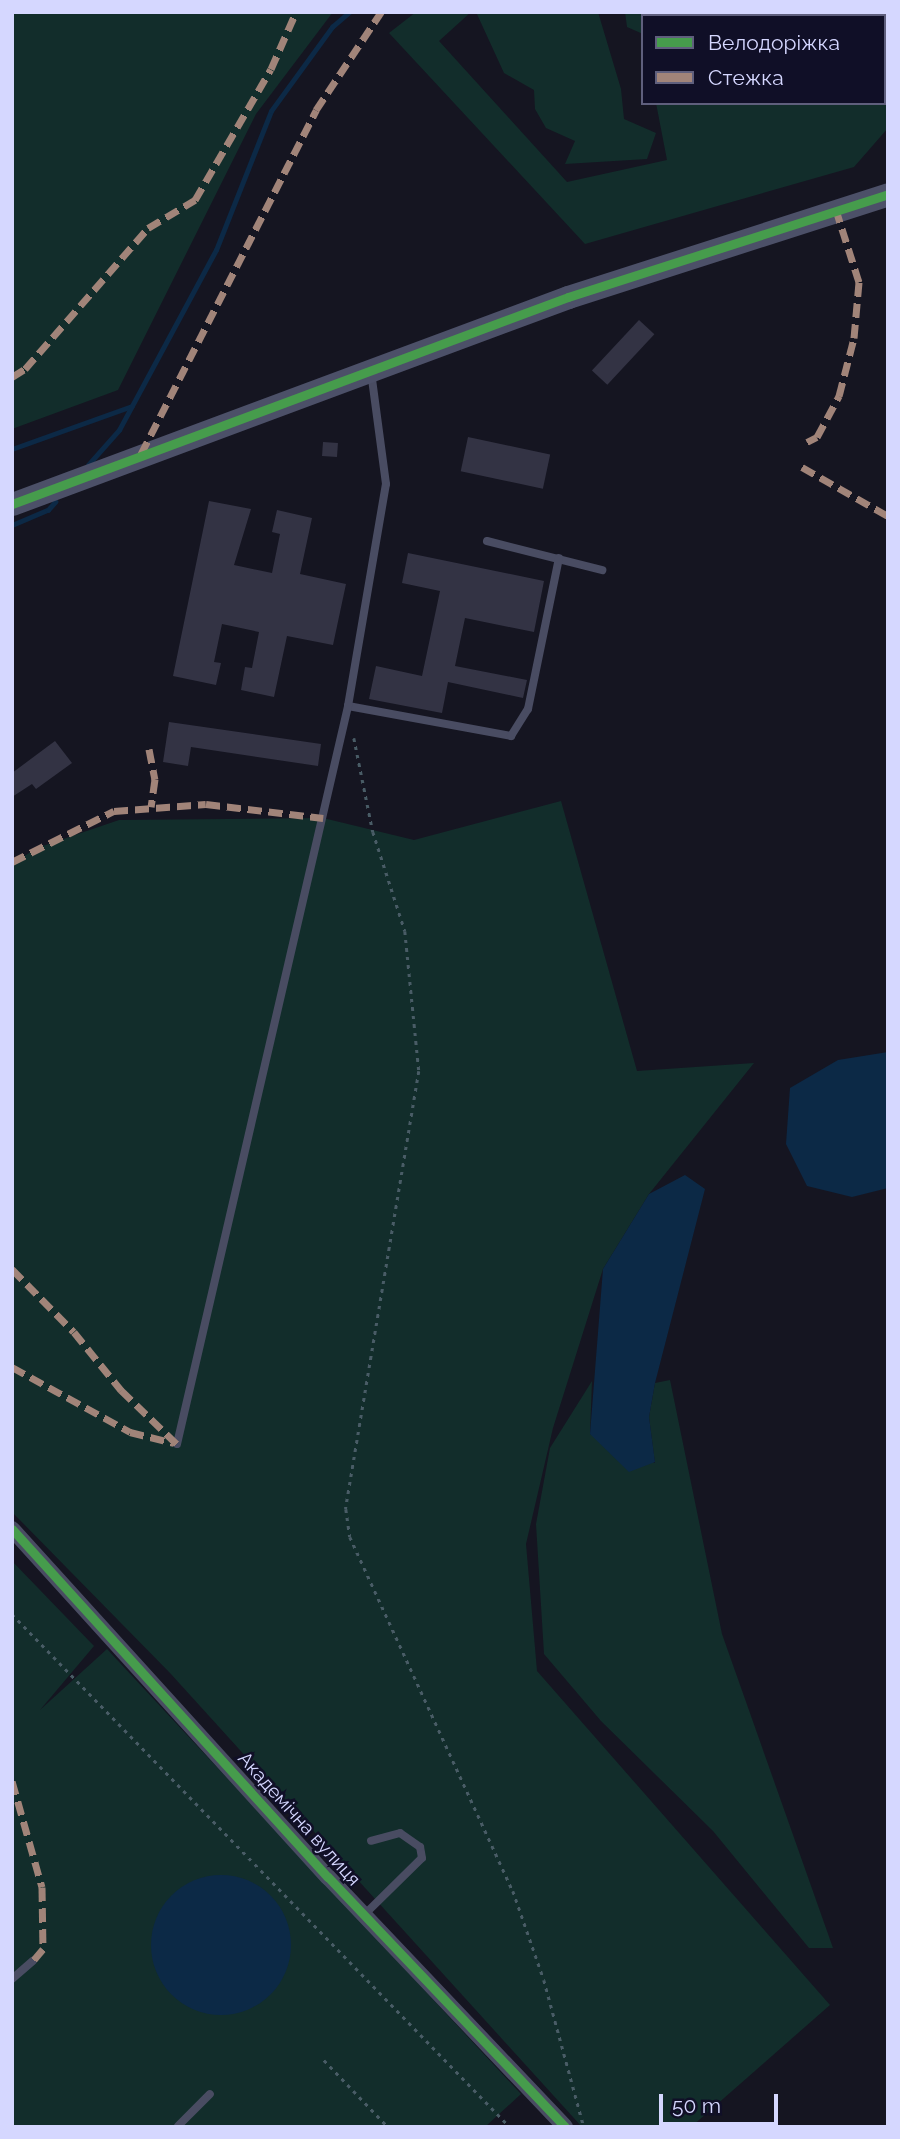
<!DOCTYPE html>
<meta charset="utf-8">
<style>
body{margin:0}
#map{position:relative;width:900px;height:2139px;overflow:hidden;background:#151521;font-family:Raleway,sans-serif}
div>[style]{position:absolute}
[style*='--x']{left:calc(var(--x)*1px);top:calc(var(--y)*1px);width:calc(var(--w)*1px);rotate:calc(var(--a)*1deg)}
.green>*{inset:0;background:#122d2b}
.water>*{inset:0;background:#0c2946}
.round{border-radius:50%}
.stream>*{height:4.5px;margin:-2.25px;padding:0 2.25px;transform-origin:2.25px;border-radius:2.25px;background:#0c2946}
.building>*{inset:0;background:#334;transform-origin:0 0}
.path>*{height:2.5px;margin-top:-1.25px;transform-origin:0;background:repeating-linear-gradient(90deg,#495c66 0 3.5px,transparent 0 8.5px)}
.lane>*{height:8px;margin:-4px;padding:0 4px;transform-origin:4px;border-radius:4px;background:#494c62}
.street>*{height:16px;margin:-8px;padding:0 8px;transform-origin:8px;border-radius:8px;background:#494c62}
.secondary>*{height:23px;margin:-11.5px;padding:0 11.5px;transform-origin:11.5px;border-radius:11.5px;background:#4c5068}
.quiet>*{height:7px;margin-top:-3.5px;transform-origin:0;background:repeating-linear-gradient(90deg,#a18479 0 14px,transparent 0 21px)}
.cycleway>*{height:9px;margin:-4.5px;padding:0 4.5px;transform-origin:4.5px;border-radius:4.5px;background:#469c4c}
span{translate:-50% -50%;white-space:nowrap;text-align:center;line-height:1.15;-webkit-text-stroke:5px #100f27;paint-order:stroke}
.street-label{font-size:19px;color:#d5d7ff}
.frame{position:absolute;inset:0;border:14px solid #d5d7ff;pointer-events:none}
.legend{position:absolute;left:641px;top:14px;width:245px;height:91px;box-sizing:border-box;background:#100f27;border:2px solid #5f5f7d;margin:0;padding:9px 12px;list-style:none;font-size:21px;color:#d5d7ff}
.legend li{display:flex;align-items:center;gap:14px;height:35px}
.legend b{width:35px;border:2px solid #5f5f7d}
.scale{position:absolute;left:659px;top:2094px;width:119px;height:32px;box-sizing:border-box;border:4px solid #d5d7ff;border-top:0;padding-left:9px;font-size:21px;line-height:24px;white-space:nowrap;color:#d5d7ff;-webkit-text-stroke:5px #100f27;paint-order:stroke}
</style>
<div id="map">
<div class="green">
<i style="clip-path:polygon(12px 12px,333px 12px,256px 114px,118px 390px,12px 429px)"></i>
<i style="clip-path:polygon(416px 12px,471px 12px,439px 41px,567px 182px,667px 160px,656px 103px,884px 103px,884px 16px,754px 16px,756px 12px,888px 12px,888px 128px,854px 167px,585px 244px,389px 33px)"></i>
<i style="clip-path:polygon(476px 12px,598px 12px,621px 89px,624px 119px,656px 133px,647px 159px,565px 164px,575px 141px,546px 128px,535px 109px,534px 90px,504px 73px)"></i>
<i style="clip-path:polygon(625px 12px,706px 12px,643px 16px,643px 34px,627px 27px)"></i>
<i style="clip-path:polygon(561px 801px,637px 1071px,754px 1063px,649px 1194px,603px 1269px,553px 1428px,526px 1544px,537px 1671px,830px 2005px,691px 2127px,582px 2127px,170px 1673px,12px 1512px,12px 864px,37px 848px,119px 820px,323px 818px,414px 840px)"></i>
<i style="clip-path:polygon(670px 1380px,722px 1634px,833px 1948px,809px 1948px,713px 1831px,601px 1721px,544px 1654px,536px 1524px,550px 1448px,592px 1381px,590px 1434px,655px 1463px,649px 1417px,655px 1383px)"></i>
<i style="clip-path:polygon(12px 1561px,94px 1646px,40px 1710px,107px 1649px,521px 2094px,485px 2127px,12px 2127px)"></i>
</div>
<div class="water">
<i style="clip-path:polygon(888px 1052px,888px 1188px,852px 1197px,807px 1186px,786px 1144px,790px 1088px,838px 1060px)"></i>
<i style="clip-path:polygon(685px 1175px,705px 1189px,655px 1383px,649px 1417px,655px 1462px,629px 1472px,590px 1434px,603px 1269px,649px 1194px)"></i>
<i class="round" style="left:151px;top:1875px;width:140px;height:140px"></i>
</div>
<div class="stream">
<i style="--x:12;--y:449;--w:127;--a:-19.7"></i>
<i style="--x:88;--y:465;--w:47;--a:-48.5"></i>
<i style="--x:119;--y:430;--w:204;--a:-61.7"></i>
<i style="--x:216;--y:250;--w:149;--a:-68.4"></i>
<i style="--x:271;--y:111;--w:104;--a:-54"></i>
<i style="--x:332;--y:27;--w:23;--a:-41"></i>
<i style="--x:12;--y:525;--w:39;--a:-23"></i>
<i style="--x:48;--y:510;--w:11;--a:-49"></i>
</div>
<div class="building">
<i style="left:639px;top:320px;width:21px;height:69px;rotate:43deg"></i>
<i style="left:468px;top:437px;width:84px;height:35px;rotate:12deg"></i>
<i style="left:323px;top:442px;width:15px;height:14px;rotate:4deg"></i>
<i style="clip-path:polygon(209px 501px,251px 509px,234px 565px,272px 573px,280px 534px,272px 532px,277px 510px,312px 518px,300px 574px,346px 584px,333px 645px,287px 636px,274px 697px,241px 690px,245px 667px,252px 668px,259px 632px,222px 624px,214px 662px,221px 663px,216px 685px,173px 676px)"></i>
<i style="clip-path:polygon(408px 553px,544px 581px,534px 632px,465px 618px,455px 666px,527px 680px,523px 698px,448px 682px,442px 713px,369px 699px,376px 666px,422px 676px,440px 591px,402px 583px)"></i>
<i style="clip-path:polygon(169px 722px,321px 744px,318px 766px,191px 747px,188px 766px,163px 762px)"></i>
<i style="clip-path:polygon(55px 741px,72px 763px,36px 789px,32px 784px,12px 797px,12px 773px)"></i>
</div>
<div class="path">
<i style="--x:354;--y:738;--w:96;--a:78.6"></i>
<i style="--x:373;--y:832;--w:104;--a:72.1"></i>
<i style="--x:405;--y:931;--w:141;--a:84.3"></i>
<i style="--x:419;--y:1071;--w:444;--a:99.5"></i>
<i style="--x:346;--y:1509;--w:28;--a:82"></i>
<i style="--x:350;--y:1537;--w:390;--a:65.3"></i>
<i style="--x:513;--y:1891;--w:94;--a:70.8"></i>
<i style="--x:544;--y:1980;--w:152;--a:74.8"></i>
<i style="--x:12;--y:1614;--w:715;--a:45.85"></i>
<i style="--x:324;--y:2060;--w:93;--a:46.3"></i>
</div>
<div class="lane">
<i style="--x:487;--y:541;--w:119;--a:14.2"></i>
<i style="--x:348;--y:706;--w:166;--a:10.4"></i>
<i style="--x:511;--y:736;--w:32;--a:-58"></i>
<i style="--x:528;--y:709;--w:154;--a:-78.4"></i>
<i style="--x:177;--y:1444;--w:758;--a:-76.95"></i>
<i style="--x:348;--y:706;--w:225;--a:-80.3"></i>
<i style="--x:386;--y:484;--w:114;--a:-97.6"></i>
<i style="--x:364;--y:1915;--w:81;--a:-44.5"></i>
<i style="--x:422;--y:1858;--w:11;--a:-100"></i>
<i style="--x:420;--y:1847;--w:24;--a:-145"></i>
<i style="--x:400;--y:1833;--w:30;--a:165"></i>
<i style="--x:12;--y:1979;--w:28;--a:-41"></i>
<i style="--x:178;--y:2126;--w:45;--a:-45"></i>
</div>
<div class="street">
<i style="--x:12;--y:1529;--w:470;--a:47.8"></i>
<i style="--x:328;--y:1877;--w:344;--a:46.5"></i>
</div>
<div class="secondary">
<i style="--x:12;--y:504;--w:593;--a:-20.42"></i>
<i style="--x:568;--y:297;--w:336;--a:-17.8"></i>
</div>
<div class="quiet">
<i style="--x:12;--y:377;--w:15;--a:-32"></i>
<i style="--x:25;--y:369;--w:187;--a:-48.9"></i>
<i style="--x:148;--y:228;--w:55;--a:-30.8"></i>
<i style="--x:195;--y:200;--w:151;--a:-59.9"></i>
<i style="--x:271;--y:69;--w:62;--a:-66.3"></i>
<i style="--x:807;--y:442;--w:11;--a:-27"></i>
<i style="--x:817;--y:437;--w:47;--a:-61.8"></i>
<i style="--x:839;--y:396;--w:60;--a:-75.5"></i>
<i style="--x:854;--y:338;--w:56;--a:-84.9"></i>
<i style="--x:859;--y:282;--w:72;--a:-107.7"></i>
<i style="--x:141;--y:454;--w:386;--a:-63"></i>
<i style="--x:316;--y:110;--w:118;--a:-56.4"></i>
<i style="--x:802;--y:467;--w:99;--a:29.7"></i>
<i style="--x:149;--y:749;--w:31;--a:79"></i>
<i style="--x:155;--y:779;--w:28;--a:98"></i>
<i style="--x:12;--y:862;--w:114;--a:-26.6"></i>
<i style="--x:114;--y:811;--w:92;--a:-4.4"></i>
<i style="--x:206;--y:804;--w:118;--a:6.8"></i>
<i style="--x:12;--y:1269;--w:88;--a:45.5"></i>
<i style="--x:74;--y:1332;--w:75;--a:51"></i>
<i style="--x:121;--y:1390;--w:78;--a:44"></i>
<i style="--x:12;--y:1367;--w:135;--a:28.8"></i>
<i style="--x:130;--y:1432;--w:45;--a:14"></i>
<i style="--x:12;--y:1781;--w:110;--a:74.2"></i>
<i style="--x:42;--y:1887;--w:62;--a:89.1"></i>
<i style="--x:43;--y:1949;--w:16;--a:130"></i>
</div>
<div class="cycleway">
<i style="--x:12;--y:504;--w:593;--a:-20.42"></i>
<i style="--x:568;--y:297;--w:336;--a:-17.8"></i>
<i style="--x:12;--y:1529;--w:470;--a:47.8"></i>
<i style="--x:328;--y:1877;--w:344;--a:46.5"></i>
</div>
<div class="street-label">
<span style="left:299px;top:1819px;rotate:48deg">Академічна вулиця</span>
</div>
<div class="frame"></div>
<ul class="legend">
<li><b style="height:9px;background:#469c4c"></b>Велодоріжка</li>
<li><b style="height:9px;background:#a18479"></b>Стежка</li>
</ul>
<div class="scale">50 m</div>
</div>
